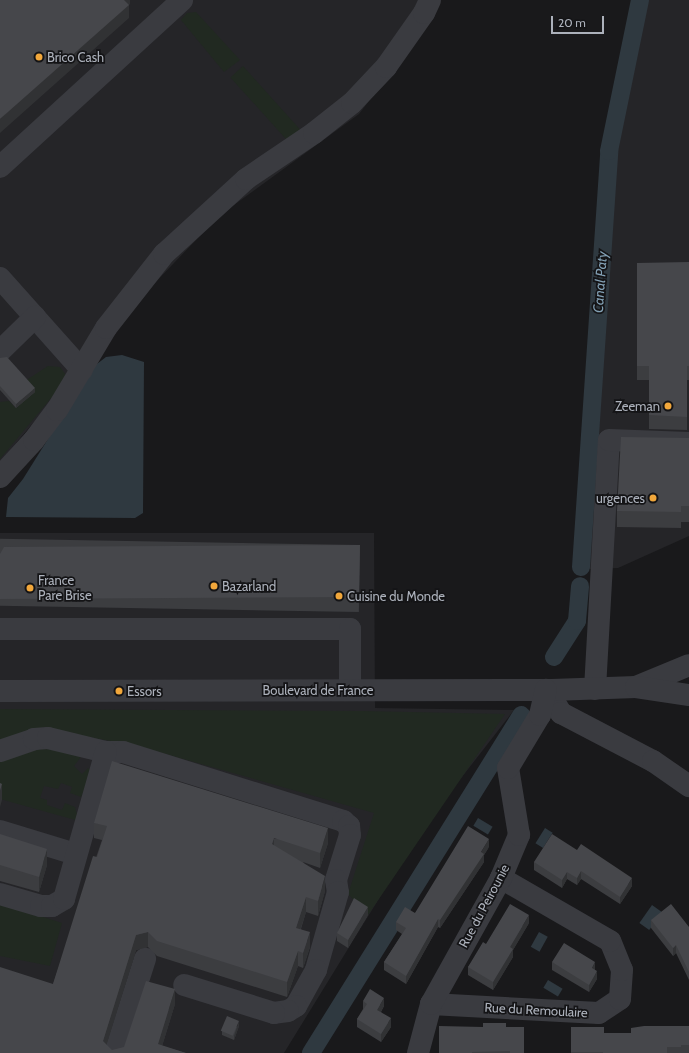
<!DOCTYPE html>
<style>
body{margin:0}
#map{position:relative;width:689px;height:1053px;overflow:hidden;background:#19191b;font-family:Cabin,sans-serif}
div>[style]{position:absolute}
[style*='--x']{left:calc(var(--x)*1px);top:calc(var(--y)*1px);width:calc(var(--w)*1px);rotate:calc(var(--a)*1deg)}
.built>*{inset:0;background:#252528}
.green>*{inset:0;background:#212921;transform-origin:0 0}
.water>*{inset:0;background:#2f3940;transform-origin:0 0}
.canal>*{height:18px;margin:-9px;padding:0 9px;transform-origin:9px;border-radius:9px;background:#2f3940}
.minor>*{height:22px;margin:-11px;padding:0 11px;transform-origin:11px;border-radius:11px;background:#3a3b40}
.wall>*{inset:0;background:#3c3d40;transform-origin:0 0}
.shaded-wall>*{inset:0;background:#313234}
.building>*{inset:0;background:#46474b;transform-origin:0 0}
.dots>*{width:11px;height:11px;translate:-50% -50%;box-sizing:border-box;border:2px solid #141416;border-radius:50%}
span{translate:-50% -50%;white-space:nowrap;text-align:center;line-height:1.15;-webkit-text-stroke:3.5px #141416;paint-order:stroke}
.poi-label{font-size:13px;color:#acb1bb}
.left{translate:0 -50%;text-align:left}
.right{translate:-100% -50%;text-align:right}
.street-label{font-size:13px;color:#acb1bb}
.water-label{font-size:14px;color:#83a1b5;font-style:italic}
.scale{position:absolute;left:551px;top:16px;width:53px;height:18px;box-sizing:border-box;border:2px solid #acb1bb;border-top:0;padding-left:5px;font-size:12px;line-height:14px;white-space:nowrap;color:#acb1bb;-webkit-text-stroke:3px #141416;paint-order:stroke}
</style>
<div id="map">
<div class="built">
<i style="clip-path:polygon(0 0,437px 0,427px 26px,359px 114px,219px 216px,129px 310px,0 462px)"></i>
<i style="clip-path:polygon(647px 0,689px 0,689px 536px,618px 568px,589px 569px,617px 150px)"></i>
<i style="clip-path:polygon(0 533px,374px 533px,375px 708px,514px 710px,423px 827px,284px 1053px,0 1053px)"></i>
</div>
<div class="green">
<i style="clip-path:polygon(196px 12px,240px 60px,224px 72px,181px 20px,187px 13px)"></i>
<i style="left:243px;top:66px;width:89px;height:17px;rotate:48deg"></i>
<i style="clip-path:polygon(48px 366px,60px 367px,68px 378px,0 459px,0 402px,9px 401px,16px 408px,25px 381px)"></i>
<i style="clip-path:polygon(0 709px,361px 711px,505px 714px,368px 915px,348px 894px,374px 813px,134px 745px,35px 728px,0 742px)"></i>
<i style="clip-path:polygon(47px 747px,76px 752px,81px 757px,74px 766px,82px 774px,88px 768px,92px 771px,81px 797px,70px 793px,72px 787px,61px 783px,58px 789px,44px 786px,40px 798px,47px 800px,47px 805px,62px 810px,65px 803px,75px 807px,79px 821px,0 799px,0 762px,30px 749px)"></i>
<i style="clip-path:polygon(0 903px,62px 923px,50px 966px,0 956px)"></i>
</div>
<div class="water">
<i style="clip-path:polygon(122px 355px,144px 362px,143px 513px,135px 518px,6px 517px,8px 498px,23px 479px,93px 367px,106px 357px)"></i>
<i style="left:478px;top:818px;width:17px;height:9px;rotate:31deg"></i>
<i style="left:545px;top:828px;width:9px;height:18px;rotate:32deg"></i>
<i style="left:652px;top:905px;width:12px;height:22px;rotate:35deg"></i>
<i style="left:539px;top:932px;width:10px;height:17px;rotate:29deg"></i>
<i style="left:548px;top:980px;width:17px;height:9px;rotate:31deg"></i>
</div>
<div class="canal">
<i style="--x:581;--y:567;--w:417;--a:-86.1"></i>
<i style="--x:609;--y:151;--w:154;--a:-78.4"></i>
<i style="--x:554;--y:657;--w:43;--a:-57.4"></i>
<i style="--x:577;--y:621;--w:35;--a:-85"></i>
<i style="--x:311;--y:1053;--w:398;--a:-58.1"></i>
</div>
<div class="minor">
<i style="--x:0;--y:167;--w:247;--a:-42.5"></i>
<i style="--x:0;--y:278;--w:123;--a:48.3"></i>
<i style="--x:0;--y:351;--w:49;--a:-44.2"></i>
<i style="--x:0;--y:477;--w:50;--a:-47.4"></i>
<i style="--x:34;--y:440;--w:38;--a:-53"></i>
<i style="--x:57;--y:410;--w:96;--a:-59.1"></i>
<i style="--x:106;--y:328;--w:94;--a:-51.9"></i>
<i style="--x:164;--y:254;--w:111;--a:-42.4"></i>
<i style="--x:246;--y:179;--w:82;--a:-34.1"></i>
<i style="--x:314;--y:133;--w:48;--a:-38.3"></i>
<i style="--x:352;--y:103;--w:50;--a:-46.6"></i>
<i style="--x:386;--y:67;--w:66;--a:-54.9"></i>
<i style="--x:424;--y:13;--w:14;--a:-65"></i>
<i style="--x:0;--y:629;--w:350;--a:0"></i>
<i style="--x:350;--y:629;--w:61;--a:90"></i>
<i style="--x:636;--y:687;--w:57;--a:-22.5"></i>
<i style="--x:595;--y:689;--w:249;--a:-86.8"></i>
<i style="--x:609;--y:440;--w:80;--a:2.1"></i>
<i style="--x:552;--y:690;--w:13;--a:77"></i>
<i style="--x:555;--y:703;--w:12;--a:59"></i>
<i style="--x:561;--y:713;--w:104;--a:27.6"></i>
<i style="--x:653;--y:761;--w:44;--a:34.8"></i>
<i style="--x:0;--y:691;--w:552;--a:-0.1"></i>
<i style="--x:552;--y:690;--w:84;--a:-2"></i>
<i style="--x:636;--y:687;--w:54;--a:8.6"></i>
<i style="--x:0;--y:751;--w:36;--a:-19"></i>
<i style="--x:34;--y:739;--w:14;--a:-4"></i>
<i style="--x:48;--y:738;--w:60;--a:13.6"></i>
<i style="--x:106;--y:752;--w:17;--a:0"></i>
<i style="--x:123;--y:752;--w:231;--a:17.4"></i>
<i style="--x:343;--y:821;--w:8;--a:40"></i>
<i style="--x:349;--y:826;--w:9;--a:84"></i>
<i style="--x:350;--y:835;--w:47;--a:107.3"></i>
<i style="--x:336;--y:880;--w:12;--a:81"></i>
<i style="--x:338;--y:892;--w:81;--a:105.8"></i>
<i style="--x:316;--y:970;--w:41;--a:119.1"></i>
<i style="--x:296;--y:1006;--w:9;--a:148"></i>
<i style="--x:288;--y:1011;--w:14;--a:172"></i>
<i style="--x:274;--y:1013;--w:94;--a:-162.7"></i>
<i style="--x:0;--y:831;--w:78;--a:17"></i>
<i style="--x:0;--y:894;--w:43;--a:16.3"></i>
<i style="--x:41;--y:906;--w:11;--a:0"></i>
<i style="--x:52;--y:906;--w:14;--a:-30"></i>
<i style="--x:64;--y:899;--w:153;--a:-74.1"></i>
<i style="--x:431;--y:1004;--w:168;--a:3.1"></i>
<i style="--x:599;--y:1013;--w:25;--a:-34"></i>
<i style="--x:620;--y:999;--w:29;--a:-86"></i>
<i style="--x:622;--y:970;--w:31;--a:-112"></i>
<i style="--x:610;--y:941;--w:126;--a:-150"></i>
<i style="--x:115;--y:1053;--w:99;--a:-72.3"></i>
<i style="--x:418;--y:1053;--w:51;--a:-75.1"></i>
<i style="--x:431;--y:1004;--w:144;--a:-60.9"></i>
<i style="--x:501;--y:878;--w:47;--a:-67.3"></i>
<i style="--x:519;--y:835;--w:68;--a:-99.3"></i>
<i style="--x:508;--y:768;--w:62;--a:-58.9"></i>
<i style="--x:540;--y:715;--w:26;--a:-77"></i>
</div>
<div class="wall">
<i style="clip-path:polygon(637px 263px,689px 267px,689px 380px,687px 380px,687px 430px,649px 429px,649px 380px,637px 380px)"></i>
<i style="clip-path:polygon(0 358px,35px 392px,16px 408px,0 390px)"></i>
<i style="clip-path:polygon(689px 438px,689px 522px,681px 522px,681px 528px,617px 527px,617px 511px)"></i>
<i style="left:360px;top:545px;width:67px;height:360px;rotate:91deg"></i>
<i style="clip-path:polygon(94px 823px,328px 843px,320px 868px,303px 862px,325px 891px,318px 916px,306px 912px,301px 929px,310px 947px,303px 968px,298px 966px,287px 997px,157px 956px,148px 947px,136px 950px,106px 1045px,112px 1050px,124px 1047px,175px 1004px,162px 1046px,186px 1053px,0 1053px,53px 984px,102px 840px,94px 838px)"></i>
<i style="clip-path:polygon(0 834px,47px 865px,39px 892px,0 881px)"></i>
<i style="clip-path:polygon(489px 847px,484px 855px,484px 862px,440px 928px,438px 927px,406px 984px,384px 970px,384px 962px,402px 934px,396px 930px,396px 922px,415px 913px)"></i>
<i style="clip-path:polygon(577px 850px,632px 886px,620px 904px,581px 879px,577px 885px,567px 879px,562px 888px,534px 870px,534px 862px)"></i>
<i style="clip-path:polygon(368px 915px,348px 948px,337px 941px,337px 933px)"></i>
<i style="clip-path:polygon(651px 920px,689px 927px,689px 980px,676px 953px,673px 956px,651px 928px)"></i>
<i style="clip-path:polygon(529px 923px,513px 950px,513px 957px,493px 990px,468px 975px,468px 967px,486px 944px)"></i>
<i style="clip-path:polygon(552px 962px,595px 970px,597px 979px,589px 992px,552px 970px)"></i>
<i style="clip-path:polygon(363px 1001px,384px 1006px,381px 1012px,391px 1027px,381px 1042px,357px 1027px,357px 1019px,363px 1009px)"></i>
<i style="clip-path:polygon(239px 1026px,234px 1040px,222px 1035px,222px 1031px)"></i>
<i style="clip-path:polygon(689px 1026px,689px 1053px,571px 1053px,571px 1027px,604px 1033px,631px 1033px)"></i>
<i style="clip-path:polygon(506px 1027px,524px 1053px,439px 1053px)"></i>
</div>
<div class="shaded-wall">
<i style="clip-path:polygon(122px 0,130px 0,130px 4px,129px 5px,129px 18px,0 133px,0 119px)"></i>
<i style="clip-path:polygon(35px 388px,35px 392px,16px 408px,16px 404px)"></i>
<i style="clip-path:polygon(2px 784px,2px 800px,0 807px,0 791px)"></i>
<i style="clip-path:polygon(328px 828px,328px 843px,320px 868px,320px 853px)"></i>
<i style="clip-path:polygon(274px 838px,274px 853px,272px 844px)"></i>
<i style="clip-path:polygon(489px 839px,489px 847px,484px 855px,484px 862px,440px 928px,440px 920px)"></i>
<i style="clip-path:polygon(47px 849px,47px 865px,39px 892px,39px 877px)"></i>
<i style="clip-path:polygon(581px 871px,581px 879px,577px 885px,577px 878px)"></i>
<i style="clip-path:polygon(567px 872px,567px 879px,562px 888px,562px 880px)"></i>
<i style="clip-path:polygon(325px 876px,325px 891px,318px 916px,318px 901px)"></i>
<i style="clip-path:polygon(632px 878px,632px 886px,620px 904px,620px 897px)"></i>
<i style="clip-path:polygon(306px 897px,306px 912px,296px 943px,296px 928px)"></i>
<i style="clip-path:polygon(368px 907px,368px 915px,348px 948px,348px 940px)"></i>
<i style="clip-path:polygon(529px 915px,529px 923px,513px 950px,513px 957px,493px 990px,493px 982px,510px 947px)"></i>
<i style="clip-path:polygon(438px 919px,438px 927px,406px 984px,406px 976px)"></i>
<i style="clip-path:polygon(148px 932px,148px 947px,136px 950px,104px 1053px,103px 1041px,136px 935px)"></i>
<i style="clip-path:polygon(310px 932px,310px 947px,303px 968px,303px 953px)"></i>
<i style="clip-path:polygon(676px 945px,676px 953px,673px 956px,673px 948px)"></i>
<i style="clip-path:polygon(298px 951px,298px 966px,287px 997px,287px 982px)"></i>
<i style="clip-path:polygon(595px 962px,595px 970px,592px 976px,592px 968px)"></i>
<i style="clip-path:polygon(597px 971px,597px 979px,589px 992px,589px 985px)"></i>
<i style="clip-path:polygon(175px 989px,175px 1004px,160px 1053px,158px 1044px)"></i>
<i style="clip-path:polygon(384px 998px,384px 1006px,377px 1018px,377px 1010px)"></i>
<i style="clip-path:polygon(391px 1018px,391px 1027px,381px 1042px,381px 1034px)"></i>
<i style="clip-path:polygon(239px 1021px,239px 1026px,234px 1040px,234px 1036px)"></i>
</div>
<div class="building">
<i style="clip-path:polygon(0 0,124px 0,129px 5px,0 119px)"></i>
<i style="clip-path:polygon(689px 262px,689px 366px,687px 366px,687px 417px,649px 415px,649px 366px,637px 366px,637px 263px)"></i>
<i style="clip-path:polygon(7px 357px,35px 388px,16px 404px,0 386px,0 358px)"></i>
<i style="clip-path:polygon(621px 437px,689px 438px,689px 506px,681px 506px,681px 512px,617px 511px)"></i>
<i style="clip-path:polygon(360px 545px,359px 597px,0 599px,0 554px,4px 547px)"></i>
<i style="clip-path:polygon(112px 761px,328px 828px,320px 853px,274px 838px,272px 844px,325px 876px,318px 901px,306px 897px,296px 928px,310px 932px,303px 953px,298px 951px,287px 982px,157px 941px,148px 932px,136px 935px,103px 1041px,112px 1050px,124px 1047px,146px 981px,175px 989px,158px 1044px,186px 1053px,0 1053px,0 967px,53px 984px,93px 856px,97px 857px,107px 826px,94px 823px)"></i>
<i style="clip-path:polygon(0 783px,2px 784px,0 791px)"></i>
<i style="clip-path:polygon(468px 826px,489px 839px,481px 852px,484px 854px,440px 920px,438px 919px,406px 976px,384px 962px,406px 928px,396px 922px,405px 907px,415px 913px)"></i>
<i style="clip-path:polygon(0 834px,47px 849px,39px 877px,0 865px)"></i>
<i style="clip-path:polygon(552px 834px,577px 850px,581px 844px,632px 878px,620px 897px,581px 871px,577px 878px,567px 872px,562px 880px,534px 862px)"></i>
<i style="clip-path:polygon(354px 898px,368px 907px,348px 940px,337px 933px)"></i>
<i style="clip-path:polygon(510px 904px,529px 915px,510px 947px,513px 949px,493px 982px,468px 967px,483px 942px,486px 944px)"></i>
<i style="clip-path:polygon(671px 904px,689px 927px,689px 972px,676px 945px,673px 948px,651px 920px)"></i>
<i style="clip-path:polygon(564px 943px,595px 962px,592px 968px,597px 971px,589px 985px,552px 962px)"></i>
<i style="clip-path:polygon(370px 989px,384px 998px,377px 1010px,391px 1018px,381px 1034px,357px 1019px,367px 1004px,363px 1001px)"></i>
<i style="left:227px;top:1016px;width:13px;height:16px;rotate:23deg"></i>
<i style="clip-path:polygon(483px 1023px,506px 1023px,506px 1027px,524px 1027px,524px 1053px,510px 1053px,510px 1051px,472px 1052px,472px 1053px,439px 1053px,439px 1026px,483px 1027px)"></i>
<i style="clip-path:polygon(644px 1026px,689px 1026px,689px 1045px,681px 1045px,681px 1047px,667px 1047px,667px 1053px,603px 1053px,603px 1052px,571px 1052px,571px 1027px,604px 1027px,604px 1033px,631px 1033px,631px 1028px)"></i>
</div>
<div class="dots">
<i style="left:39px;top:57px;background:#f1a73b"></i>
<i style="left:668px;top:406px;background:#f1a73b"></i>
<i style="left:653px;top:498px;background:#f1a73b"></i>
<i style="left:214px;top:586px;background:#f1a73b"></i>
<i style="left:30px;top:588px;background:#f1a73b"></i>
<i style="left:339px;top:596px;background:#f1a73b"></i>
<i style="left:119px;top:691px;background:#f1a73b"></i>
</div>
<div class="poi-label">
<span class="left" style="left:47px;top:57px">Brico Cash</span>
<span class="right" style="left:660px;top:406px">Zeeman</span>
<span class="right" style="left:645px;top:498px">urgences</span>
<span class="left" style="left:38px;top:588px">France<br>Pare Brise</span>
<span class="left" style="left:222px;top:586px">Bazarland</span>
<span class="left" style="left:347px;top:596px">Cuisine du Monde</span>
<span class="left" style="left:127px;top:691px">Essors</span>
</div>
<div class="street-label">
<span style="left:318px;top:690px">Boulevard de France</span>
<span style="left:484px;top:906px;rotate:-62deg">Rue du Peirounie</span>
<span style="left:536px;top:1010px;rotate:3deg">Rue du Remoulaire</span>
</div>
<div class="water-label">
<span style="left:600px;top:282px;rotate:-86deg">Canal Paty</span>
</div>
<div class="scale">20 m</div>
</div>
